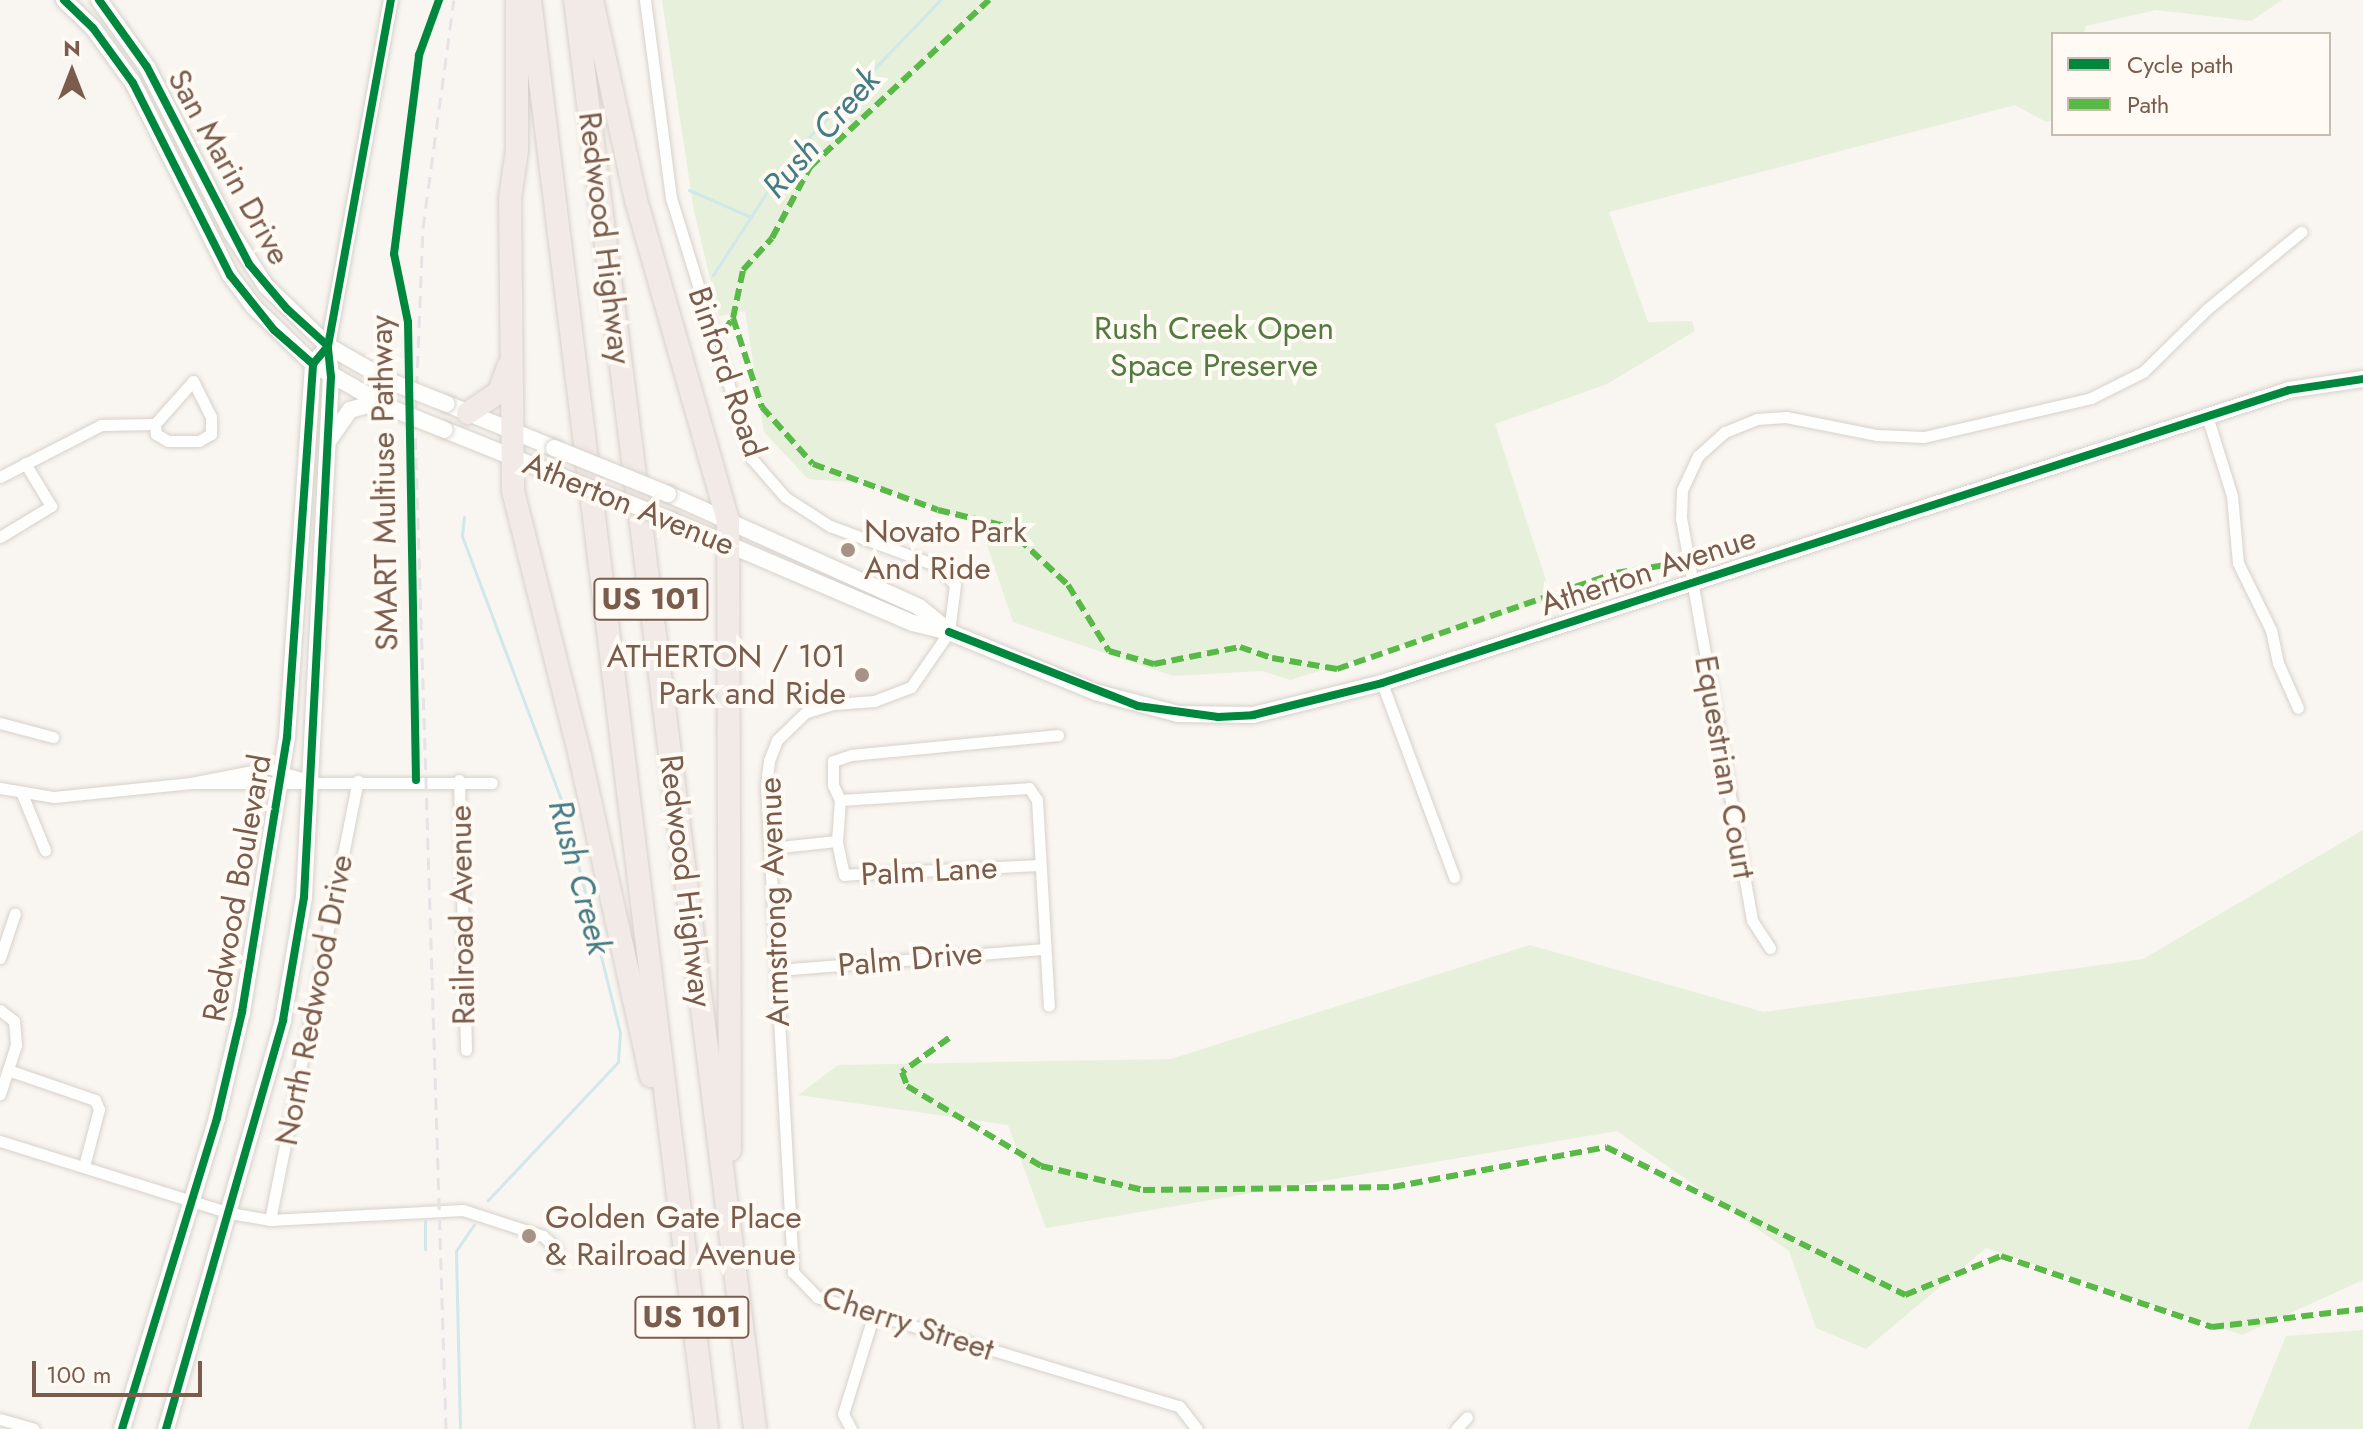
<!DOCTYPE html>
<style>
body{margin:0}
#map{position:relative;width:2363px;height:1429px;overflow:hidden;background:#f9f5f0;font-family:Jost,sans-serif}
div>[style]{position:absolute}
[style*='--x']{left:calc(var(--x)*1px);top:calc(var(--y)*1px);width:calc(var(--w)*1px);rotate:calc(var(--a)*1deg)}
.green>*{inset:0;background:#e7f0db}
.stream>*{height:3px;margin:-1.5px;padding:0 1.5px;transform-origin:1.5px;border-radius:1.5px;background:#d0e8ea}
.roads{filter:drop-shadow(0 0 2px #d7d1cb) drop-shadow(0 0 2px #d7d1cb)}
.minor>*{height:11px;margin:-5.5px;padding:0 5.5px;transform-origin:5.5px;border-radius:5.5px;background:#fefefd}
.tertiary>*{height:14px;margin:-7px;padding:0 7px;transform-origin:7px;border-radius:7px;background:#fefefd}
.secondary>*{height:16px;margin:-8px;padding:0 8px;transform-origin:8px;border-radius:8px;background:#fefefd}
.motorway>*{height:22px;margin:-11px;padding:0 11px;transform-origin:11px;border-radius:11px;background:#f2eae7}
.rail>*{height:3px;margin-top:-1.5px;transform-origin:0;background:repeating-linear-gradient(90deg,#e6e3e7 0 12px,transparent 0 20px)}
.bridges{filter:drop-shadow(0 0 2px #d9d2cb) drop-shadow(0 0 2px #d9d2cb)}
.secondary-bridge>*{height:16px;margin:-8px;padding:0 8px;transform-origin:8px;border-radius:8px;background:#fefefd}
.quiet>*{height:6px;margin-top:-3px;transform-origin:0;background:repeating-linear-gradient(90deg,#58b947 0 12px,transparent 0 18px)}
.cycleway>*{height:8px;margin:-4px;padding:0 4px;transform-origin:4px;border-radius:4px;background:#00873e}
.dots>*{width:22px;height:22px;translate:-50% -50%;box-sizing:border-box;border:4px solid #fffaf3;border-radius:50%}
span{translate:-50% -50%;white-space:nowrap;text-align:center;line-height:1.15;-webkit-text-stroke:8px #fffaf3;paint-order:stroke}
.shield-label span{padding:2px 6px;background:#fffaf3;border:2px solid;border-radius:6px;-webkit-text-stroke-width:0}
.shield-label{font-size:30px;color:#7a5c4d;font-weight:700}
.street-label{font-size:32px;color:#7a5c4d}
.park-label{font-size:32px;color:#537a41}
.poi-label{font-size:32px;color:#7a5c4d}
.left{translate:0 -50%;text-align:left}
.right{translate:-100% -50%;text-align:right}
.water-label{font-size:34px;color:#437c86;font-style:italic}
.legend{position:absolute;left:2051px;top:32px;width:280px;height:104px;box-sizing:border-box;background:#fffaf3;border:2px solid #cabbb1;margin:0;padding:10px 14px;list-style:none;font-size:24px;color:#7a5c4d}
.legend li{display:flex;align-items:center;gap:16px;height:40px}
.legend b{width:40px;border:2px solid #cabbb1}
.north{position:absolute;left:32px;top:32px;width:80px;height:80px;-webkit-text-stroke:6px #fffaf3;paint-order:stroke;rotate:0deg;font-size:22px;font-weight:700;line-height:32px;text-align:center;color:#7a5c4d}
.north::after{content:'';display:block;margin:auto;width:28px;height:36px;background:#7a5c4d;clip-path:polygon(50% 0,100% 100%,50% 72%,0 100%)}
.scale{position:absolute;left:32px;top:1361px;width:170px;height:36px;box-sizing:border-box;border:4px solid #7a5c4d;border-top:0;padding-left:10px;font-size:24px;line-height:28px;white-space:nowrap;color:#7a5c4d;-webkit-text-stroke:6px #fffaf3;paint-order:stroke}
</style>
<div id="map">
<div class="green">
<i style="clip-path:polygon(662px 0,2282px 0,2251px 21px,2156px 10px,2086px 26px,2084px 34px,2053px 34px,2053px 120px,2046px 122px,2015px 105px,1609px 212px,1648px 322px,1692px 321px,1695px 331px,1607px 384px,1495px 424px,1552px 599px,1290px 680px,1262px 671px,1173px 676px,1013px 622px,980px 524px,862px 483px,808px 479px,764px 432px,745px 311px,719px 316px,694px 211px)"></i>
<i style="clip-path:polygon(2363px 830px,2363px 1280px,2242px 1335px,1986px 1248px,1866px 1349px,1816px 1328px,1789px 1251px,1617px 1131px,1046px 1228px,1008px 1125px,798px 1095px,838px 1065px,1171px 1059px,1530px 945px,1764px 1012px,2143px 959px)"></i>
<i style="clip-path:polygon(2363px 1330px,2363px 1429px,2248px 1429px,2286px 1336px)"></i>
</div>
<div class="stream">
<i style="--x:689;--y:190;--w:68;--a:23.5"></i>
<i style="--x:713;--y:275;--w:140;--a:-57"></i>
<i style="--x:789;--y:158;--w:219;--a:-46.3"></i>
<i style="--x:464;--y:517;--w:19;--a:96"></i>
<i style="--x:462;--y:536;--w:290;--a:69.4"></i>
<i style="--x:564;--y:808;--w:232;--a:76"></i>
<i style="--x:620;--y:1033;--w:29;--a:94"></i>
<i style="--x:618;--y:1062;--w:190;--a:133.3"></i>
<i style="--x:425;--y:1221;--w:28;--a:90"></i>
<i style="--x:460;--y:1429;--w:178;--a:-91.3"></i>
<i style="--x:456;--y:1251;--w:32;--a:-56"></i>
</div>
<div class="roads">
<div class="minor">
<i style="--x:645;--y:0;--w:200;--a:82.5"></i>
<i style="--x:671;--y:198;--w:273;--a:72.8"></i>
<i style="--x:752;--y:459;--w:50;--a:49"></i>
<i style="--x:785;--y:497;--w:54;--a:32.8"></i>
<i style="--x:830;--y:526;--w:115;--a:20.3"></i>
<i style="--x:938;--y:566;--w:25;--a:48"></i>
<i style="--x:955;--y:585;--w:47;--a:97.3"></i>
<i style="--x:949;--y:632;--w:67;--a:124.6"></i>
<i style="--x:911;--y:687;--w:39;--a:159"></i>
<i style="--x:875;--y:701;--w:42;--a:175.9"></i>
<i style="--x:833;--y:704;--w:28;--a:163"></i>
<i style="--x:806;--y:712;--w:40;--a:136"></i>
<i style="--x:777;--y:740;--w:22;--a:111"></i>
<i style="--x:769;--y:761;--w:25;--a:97"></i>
<i style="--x:766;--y:786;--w:487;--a:86.8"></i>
<i style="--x:793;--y:1272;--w:35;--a:46"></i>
<i style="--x:817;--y:1297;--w:378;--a:16.8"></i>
<i style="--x:1179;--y:1406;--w:29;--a:52"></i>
<i style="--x:2207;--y:416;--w:84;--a:72.6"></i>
<i style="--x:2232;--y:496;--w:67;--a:84.9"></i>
<i style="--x:2238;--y:563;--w:75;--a:63.8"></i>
<i style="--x:2271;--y:630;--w:34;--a:78"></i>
<i style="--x:2278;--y:663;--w:49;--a:66"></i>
<i style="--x:0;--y:477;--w:114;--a:-27.2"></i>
<i style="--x:101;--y:425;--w:54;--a:-1.1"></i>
<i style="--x:155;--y:424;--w:57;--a:-48.5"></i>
<i style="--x:193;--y:381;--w:40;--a:63.4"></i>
<i style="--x:211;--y:417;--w:17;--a:90"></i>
<i style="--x:211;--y:434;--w:14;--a:150"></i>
<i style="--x:199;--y:441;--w:31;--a:180"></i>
<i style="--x:168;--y:441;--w:14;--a:-150"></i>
<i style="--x:156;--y:434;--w:10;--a:-96"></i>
<i style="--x:0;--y:537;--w:60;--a:-31.3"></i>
<i style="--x:51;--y:506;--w:50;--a:-121.2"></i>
<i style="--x:1382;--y:683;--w:207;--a:69.6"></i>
<i style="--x:0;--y:723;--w:55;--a:14.8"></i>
<i style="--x:459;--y:780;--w:270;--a:88.5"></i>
<i style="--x:196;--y:783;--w:296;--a:0"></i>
<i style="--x:0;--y:788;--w:55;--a:9.5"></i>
<i style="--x:54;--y:797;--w:138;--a:-5.8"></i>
<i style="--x:191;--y:783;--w:77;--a:-11.2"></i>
<i style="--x:267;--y:768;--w:47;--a:16.1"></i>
<i style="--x:22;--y:794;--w:61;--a:67.7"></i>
<i style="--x:840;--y:800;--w:17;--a:-115"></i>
<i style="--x:833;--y:785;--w:24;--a:-90"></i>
<i style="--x:833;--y:761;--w:19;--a:-18"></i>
<i style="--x:851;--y:755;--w:208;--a:-5.5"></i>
<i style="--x:770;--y:848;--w:67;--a:-6"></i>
<i style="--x:1039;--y:865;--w:195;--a:177.1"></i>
<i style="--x:844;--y:875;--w:35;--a:-102"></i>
<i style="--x:837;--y:841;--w:41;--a:-85.8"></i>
<i style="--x:840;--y:800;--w:189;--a:-3.6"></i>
<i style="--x:1029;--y:788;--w:14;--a:56"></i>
<i style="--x:1037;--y:800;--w:206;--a:86.7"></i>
<i style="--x:1770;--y:948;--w:33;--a:-123"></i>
<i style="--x:1752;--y:920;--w:407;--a:-100"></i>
<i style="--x:1681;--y:519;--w:29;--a:-88"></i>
<i style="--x:1682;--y:490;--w:38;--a:-65"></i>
<i style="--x:1698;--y:456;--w:36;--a:-42"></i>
<i style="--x:1725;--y:432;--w:35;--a:-22"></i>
<i style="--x:1757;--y:419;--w:29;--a:-4"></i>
<i style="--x:1786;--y:417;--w:93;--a:11.2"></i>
<i style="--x:1877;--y:435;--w:47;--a:2.4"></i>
<i style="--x:1924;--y:437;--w:171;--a:-13.1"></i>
<i style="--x:2091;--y:398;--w:58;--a:-26.6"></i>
<i style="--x:2143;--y:372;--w:90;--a:-44.5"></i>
<i style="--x:2207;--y:309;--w:122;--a:-39.3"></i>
<i style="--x:0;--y:958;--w:47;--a:-71.6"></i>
<i style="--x:777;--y:970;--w:267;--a:-4.5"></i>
<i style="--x:0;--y:1010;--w:18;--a:38"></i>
<i style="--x:14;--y:1021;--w:24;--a:85"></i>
<i style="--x:16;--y:1045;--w:52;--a:108.1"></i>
<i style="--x:8;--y:1070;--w:92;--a:19"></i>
<i style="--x:95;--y:1100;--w:10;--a:66"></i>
<i style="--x:99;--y:1109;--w:59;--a:104.7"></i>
<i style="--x:0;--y:1141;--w:241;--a:17.4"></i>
<i style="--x:230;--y:1213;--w:41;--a:9.9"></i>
<i style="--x:270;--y:1220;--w:193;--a:-3"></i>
<i style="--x:463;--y:1210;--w:84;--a:18"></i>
<i style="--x:543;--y:1236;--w:18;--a:43"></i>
<i style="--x:556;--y:1248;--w:15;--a:82"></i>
<i style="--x:270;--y:1220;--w:448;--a:-78.7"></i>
<i style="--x:0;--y:1419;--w:35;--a:16"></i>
<i style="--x:851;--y:1429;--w:17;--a:-118"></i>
<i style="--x:843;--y:1414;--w:105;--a:-72.8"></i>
<i style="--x:1456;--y:1429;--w:16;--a:-47"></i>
</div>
<div class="tertiary">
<i style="--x:328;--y:346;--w:352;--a:-79.7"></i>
</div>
<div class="secondary">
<i style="--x:64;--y:0;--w:40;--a:44"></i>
<i style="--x:93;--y:28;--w:68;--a:54"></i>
<i style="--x:133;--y:83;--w:215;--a:63.2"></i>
<i style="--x:230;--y:275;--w:39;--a:53"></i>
<i style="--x:253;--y:306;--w:83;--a:44"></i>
<i style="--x:313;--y:364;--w:86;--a:29.8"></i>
<i style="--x:99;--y:0;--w:82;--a:54.4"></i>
<i style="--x:147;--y:67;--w:185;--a:63"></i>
<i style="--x:231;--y:232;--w:64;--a:57.1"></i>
<i style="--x:266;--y:286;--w:86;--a:44.1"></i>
<i style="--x:328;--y:346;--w:70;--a:29.8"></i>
<i style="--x:447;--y:404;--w:116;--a:22.4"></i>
<i style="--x:445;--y:430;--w:121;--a:21.9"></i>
<i style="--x:329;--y:440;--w:37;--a:-55"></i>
<i style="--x:350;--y:410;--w:29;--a:-16"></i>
<i style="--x:668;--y:494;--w:275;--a:24.2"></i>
<i style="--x:919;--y:607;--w:33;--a:39"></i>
<i style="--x:671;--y:520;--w:263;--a:23.1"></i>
<i style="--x:913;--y:623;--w:37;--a:14"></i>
<i style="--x:949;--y:632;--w:158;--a:22.3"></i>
<i style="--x:1095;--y:692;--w:86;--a:14.8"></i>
<i style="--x:1178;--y:714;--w:75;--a:0.8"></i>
<i style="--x:1253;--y:715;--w:133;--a:-13.9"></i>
<i style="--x:1382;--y:683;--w:953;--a:-17.9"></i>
<i style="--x:2289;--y:390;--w:75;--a:-8.5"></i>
<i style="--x:122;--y:1429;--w:325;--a:-73"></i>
<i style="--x:217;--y:1118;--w:109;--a:-76.7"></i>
<i style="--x:242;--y:1012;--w:279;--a:-80.7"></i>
<i style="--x:287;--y:737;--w:374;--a:-86"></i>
<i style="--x:313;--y:364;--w:23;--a:-50"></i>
<i style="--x:166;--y:1429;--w:425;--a:-74"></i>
<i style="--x:283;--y:1020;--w:125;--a:-80.3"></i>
<i style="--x:304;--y:897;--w:521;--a:-87.03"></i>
<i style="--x:331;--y:377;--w:31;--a:-96"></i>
</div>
<div class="motorway">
<i style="--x:517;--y:0;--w:150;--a:90"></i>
<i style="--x:517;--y:150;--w:49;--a:98.3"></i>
<i style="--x:510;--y:198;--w:293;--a:89.4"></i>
<i style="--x:513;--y:491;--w:273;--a:75.8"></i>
<i style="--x:580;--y:756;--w:328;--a:77.5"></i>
<i style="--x:530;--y:0;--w:1440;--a:82.94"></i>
<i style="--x:575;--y:0;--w:1440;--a:82.82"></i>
<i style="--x:592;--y:0;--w:205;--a:77.6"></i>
<i style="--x:636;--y:200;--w:333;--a:74"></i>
<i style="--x:728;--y:520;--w:630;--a:89.82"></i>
<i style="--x:468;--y:413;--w:37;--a:-34"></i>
<i style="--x:499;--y:392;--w:27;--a:-70"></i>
</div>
</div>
<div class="rail">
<i style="--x:446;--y:1429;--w:1002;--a:-91.77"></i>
<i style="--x:415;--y:427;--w:199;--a:-87.7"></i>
<i style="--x:423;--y:228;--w:230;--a:-82.3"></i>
</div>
<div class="bridges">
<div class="secondary-bridge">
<i style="--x:389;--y:381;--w:62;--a:21.6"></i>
<i style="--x:388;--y:407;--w:61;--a:22"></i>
<i style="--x:554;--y:448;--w:123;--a:22"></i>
<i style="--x:557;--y:475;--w:123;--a:21.5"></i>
</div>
</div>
<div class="quiet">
<i style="--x:733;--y:318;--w:94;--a:72"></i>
<i style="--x:762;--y:407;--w:76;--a:48.2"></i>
<i style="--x:813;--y:464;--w:133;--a:20.2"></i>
<i style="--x:938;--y:510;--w:69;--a:13.4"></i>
<i style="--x:1005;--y:526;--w:86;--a:43.1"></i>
<i style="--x:1068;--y:585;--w:78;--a:58.2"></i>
<i style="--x:1109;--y:651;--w:47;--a:16.1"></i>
<i style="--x:1154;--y:664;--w:88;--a:-11.2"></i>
<i style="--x:1240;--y:647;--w:34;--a:19"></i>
<i style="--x:1272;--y:658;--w:66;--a:9.6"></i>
<i style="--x:1337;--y:669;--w:295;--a:-19"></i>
<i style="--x:1616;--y:573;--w:75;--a:-9.2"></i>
<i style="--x:714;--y:346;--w:34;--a:-56"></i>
<i style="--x:733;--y:318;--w:49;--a:-78.2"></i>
<i style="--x:743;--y:270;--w:43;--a:-47.8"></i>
<i style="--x:772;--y:238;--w:81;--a:-61.8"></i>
<i style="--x:810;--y:167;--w:245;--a:-43"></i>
<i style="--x:949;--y:1038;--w:58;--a:144.1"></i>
<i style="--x:902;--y:1072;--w:15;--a:70"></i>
<i style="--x:907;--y:1086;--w:156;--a:30.8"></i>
<i style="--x:1041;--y:1166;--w:105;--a:13.2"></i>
<i style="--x:1143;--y:1190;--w:250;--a:-0.7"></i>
<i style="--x:1393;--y:1187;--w:217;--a:-10.6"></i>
<i style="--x:1606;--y:1147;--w:334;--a:26.3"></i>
<i style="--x:1905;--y:1295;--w:104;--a:-22.1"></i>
<i style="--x:2001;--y:1256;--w:223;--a:18.6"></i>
<i style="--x:2212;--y:1327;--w:152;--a:-6.8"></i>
</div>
<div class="cycleway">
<i style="--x:64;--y:0;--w:40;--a:44"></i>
<i style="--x:93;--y:28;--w:68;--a:54"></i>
<i style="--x:133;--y:83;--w:215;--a:63.2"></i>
<i style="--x:230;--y:275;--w:70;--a:51.3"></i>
<i style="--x:274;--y:330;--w:52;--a:41.1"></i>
<i style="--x:99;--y:0;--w:82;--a:54.4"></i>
<i style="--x:147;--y:67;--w:222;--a:62.6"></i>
<i style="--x:249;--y:264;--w:59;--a:49.8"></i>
<i style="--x:287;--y:309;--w:55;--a:42.1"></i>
<i style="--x:949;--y:632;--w:203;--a:21.4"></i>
<i style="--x:1138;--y:706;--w:81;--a:7.8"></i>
<i style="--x:1218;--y:717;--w:35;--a:-3"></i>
<i style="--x:1253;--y:715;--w:133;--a:-13.9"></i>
<i style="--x:1382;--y:683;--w:953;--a:-17.9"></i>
<i style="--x:2289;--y:390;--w:75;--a:-8.5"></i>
<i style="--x:416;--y:780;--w:458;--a:-91"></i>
<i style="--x:408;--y:322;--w:69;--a:-101.6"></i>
<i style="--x:394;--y:254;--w:201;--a:-82.8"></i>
<i style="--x:419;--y:55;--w:59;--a:-70"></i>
<i style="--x:122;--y:1429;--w:325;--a:-73"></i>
<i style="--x:217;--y:1118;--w:109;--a:-76.7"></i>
<i style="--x:242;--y:1012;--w:279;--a:-80.7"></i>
<i style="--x:287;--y:737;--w:374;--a:-86"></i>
<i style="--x:313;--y:364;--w:23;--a:-50"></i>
<i style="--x:166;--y:1429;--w:425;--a:-74"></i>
<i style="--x:283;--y:1020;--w:125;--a:-80.3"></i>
<i style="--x:304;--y:897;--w:521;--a:-87.03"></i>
<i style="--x:331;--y:377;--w:31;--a:-96"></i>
<i style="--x:328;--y:346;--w:352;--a:-79.7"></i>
</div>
<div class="dots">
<i style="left:848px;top:550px;background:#a69286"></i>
<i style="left:862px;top:675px;background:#a69286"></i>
<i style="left:529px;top:1236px;background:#a69286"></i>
</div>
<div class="shield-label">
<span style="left:651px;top:599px">US 101</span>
<span style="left:692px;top:1317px">US 101</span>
</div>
<div class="street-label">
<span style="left:229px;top:167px;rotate:61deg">San Marin Drive</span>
<span style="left:605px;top:238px;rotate:83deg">Redwood Highway</span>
<span style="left:727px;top:372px;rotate:71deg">Binford Road</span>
<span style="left:384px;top:483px;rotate:-91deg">SMART Multiuse Pathway</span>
<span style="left:629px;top:504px;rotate:22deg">Atherton Avenue</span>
<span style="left:1648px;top:571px;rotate:-18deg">Atherton Avenue</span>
<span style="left:1725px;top:767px;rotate:80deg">Equestrian Court</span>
<span style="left:929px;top:871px;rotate:-3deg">Palm Lane</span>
<span style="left:686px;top:881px;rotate:83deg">Redwood Highway</span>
<span style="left:237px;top:888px;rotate:-80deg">Redwood Boulevard</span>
<span style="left:774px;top:902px;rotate:-92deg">Armstrong Avenue</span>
<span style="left:462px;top:915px;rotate:-91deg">Railroad Avenue</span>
<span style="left:910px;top:959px;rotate:-5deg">Palm Drive</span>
<span style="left:314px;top:1000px;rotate:-79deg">North Redwood Drive</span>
<span style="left:908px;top:1323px;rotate:18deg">Cherry Street</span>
</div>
<div class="park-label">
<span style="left:1214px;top:347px">Rush Creek Open<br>Space Preserve</span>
</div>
<div class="poi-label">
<span class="left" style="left:864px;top:550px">Novato Park<br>And Ride</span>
<span class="right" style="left:846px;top:675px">ATHERTON / 101<br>Park and Ride</span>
<span class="left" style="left:545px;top:1236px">Golden Gate Place<br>&amp; Railroad Avenue</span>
</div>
<div class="water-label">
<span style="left:821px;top:133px;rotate:-49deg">Rush Creek</span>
<span style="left:580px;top:877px;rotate:75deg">Rush Creek</span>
</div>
<ul class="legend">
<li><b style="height:10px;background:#00873e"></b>Cycle path</li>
<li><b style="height:10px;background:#58b947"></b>Path</li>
</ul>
<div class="north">N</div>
<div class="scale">100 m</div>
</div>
